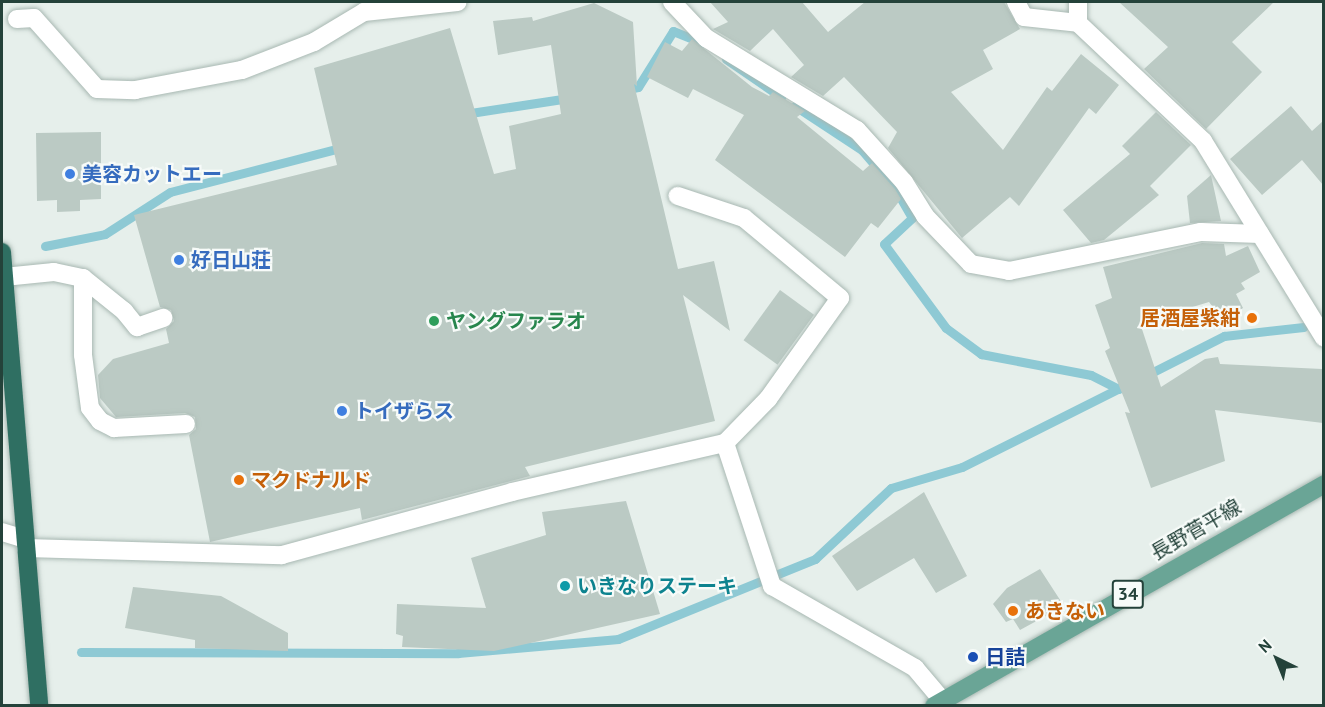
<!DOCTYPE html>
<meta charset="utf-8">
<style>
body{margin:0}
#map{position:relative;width:1325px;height:707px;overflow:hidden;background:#e6efeb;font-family:"PT Sans","Noto Sans JP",sans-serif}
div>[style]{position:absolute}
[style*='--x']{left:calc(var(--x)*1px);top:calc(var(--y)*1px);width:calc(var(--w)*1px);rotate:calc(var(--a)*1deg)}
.stream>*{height:9px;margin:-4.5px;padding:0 4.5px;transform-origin:4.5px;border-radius:4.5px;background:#8ec9d4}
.building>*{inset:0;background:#bbcac4;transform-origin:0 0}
.roads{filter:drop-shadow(0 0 2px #a8b8b2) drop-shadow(0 0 2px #a8b8b2)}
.minor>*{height:18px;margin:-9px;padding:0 9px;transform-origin:9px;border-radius:9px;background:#fff}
.major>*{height:18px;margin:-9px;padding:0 9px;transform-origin:9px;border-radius:9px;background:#6aa596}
.highway>*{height:18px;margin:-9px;padding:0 9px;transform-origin:9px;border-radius:9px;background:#2f6f62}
.dots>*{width:16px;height:16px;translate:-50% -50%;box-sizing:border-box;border:3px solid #f7fbf9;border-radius:50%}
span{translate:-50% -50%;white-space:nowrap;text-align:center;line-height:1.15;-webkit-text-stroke:4.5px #f7fbf9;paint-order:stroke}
.shield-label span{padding:2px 4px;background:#f7fbf9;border:2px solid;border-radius:4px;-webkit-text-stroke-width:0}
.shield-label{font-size:18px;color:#24423a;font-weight:700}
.shop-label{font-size:20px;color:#366cbe;font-weight:700}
.left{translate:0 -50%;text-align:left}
.food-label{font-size:20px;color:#c56008;font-weight:700}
.right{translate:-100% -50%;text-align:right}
.leisure-label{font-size:20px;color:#27864d;font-weight:700}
.street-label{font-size:20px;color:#24423a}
.culture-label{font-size:20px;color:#0d838f;font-weight:700}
.transit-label{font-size:20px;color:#164399;font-weight:700}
.frame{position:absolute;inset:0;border:3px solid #24423a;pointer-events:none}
.north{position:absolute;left:1247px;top:629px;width:60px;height:60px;-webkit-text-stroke:4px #f7fbf9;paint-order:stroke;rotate:317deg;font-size:16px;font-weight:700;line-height:24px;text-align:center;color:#24423a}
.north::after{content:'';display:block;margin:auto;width:21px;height:27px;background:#24423a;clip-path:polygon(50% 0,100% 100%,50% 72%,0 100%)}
</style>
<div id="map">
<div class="stream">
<i style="--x:726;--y:59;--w:67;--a:34.6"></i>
<i style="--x:624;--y:90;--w:14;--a:-12"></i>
<i style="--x:638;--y:87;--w:66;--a:-58"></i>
<i style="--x:673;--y:31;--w:31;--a:22"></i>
<i style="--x:795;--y:106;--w:80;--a:33.3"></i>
<i style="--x:862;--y:150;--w:52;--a:49.6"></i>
<i style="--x:896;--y:190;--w:32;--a:60"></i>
<i style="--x:912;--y:218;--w:38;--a:137"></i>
<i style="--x:884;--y:244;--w:104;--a:53.6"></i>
<i style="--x:946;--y:328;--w:44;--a:36.6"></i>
<i style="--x:981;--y:354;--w:112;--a:10.8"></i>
<i style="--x:1091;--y:375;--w:31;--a:27"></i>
<i style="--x:464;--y:114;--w:106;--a:-8.7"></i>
<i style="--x:45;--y:246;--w:61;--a:-11.3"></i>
<i style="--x:105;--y:234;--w:77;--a:-32.9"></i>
<i style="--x:170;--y:192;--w:180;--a:-14.5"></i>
<i style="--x:1145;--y:376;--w:89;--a:-26.9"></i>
<i style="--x:1224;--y:336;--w:80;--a:-6.5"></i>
<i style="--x:81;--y:652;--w:377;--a:0.2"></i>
<i style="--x:458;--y:653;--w:161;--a:-5"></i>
<i style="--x:618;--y:639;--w:213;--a:-22.1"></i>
<i style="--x:815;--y:559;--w:104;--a:-43.1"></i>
<i style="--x:891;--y:488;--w:74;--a:-16.5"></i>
<i style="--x:962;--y:467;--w:179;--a:-26.6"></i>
</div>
<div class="building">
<i style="clip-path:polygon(710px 2px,802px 2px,828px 32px,865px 2px,1004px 2px,1020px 29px,983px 50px,993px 69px,951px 92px,1003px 150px,1047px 87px,1052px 91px,1081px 54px,1119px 85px,1096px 114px,1089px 108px,1019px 206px,1010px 197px,962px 238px,888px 148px,897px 132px,844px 77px,823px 96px,791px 77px,804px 65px,773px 29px,750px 51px,713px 29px,728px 22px)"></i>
<i style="clip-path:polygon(1119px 2px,1274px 2px,1232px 42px,1262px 72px,1206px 129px,1144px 69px,1168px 47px)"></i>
<i style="clip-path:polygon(594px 3px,633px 22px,637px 86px,634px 84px,678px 269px,714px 261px,730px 331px,683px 295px,715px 421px,525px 467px,530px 476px,362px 520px,360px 508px,210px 542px,189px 435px,196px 429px,195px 417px,185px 413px,116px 417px,100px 398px,98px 375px,113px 359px,169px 343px,166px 329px,174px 321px,171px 310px,160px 307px,134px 215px,337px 165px,314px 68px,450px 28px,494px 174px,516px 169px,509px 126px,561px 114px,551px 45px,498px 55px,493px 21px,532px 17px,533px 21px)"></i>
<i style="clip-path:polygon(692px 39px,752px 87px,769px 96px,773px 92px,805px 111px,797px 117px,863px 171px,872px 163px,895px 189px,901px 199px,878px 228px,871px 223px,845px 257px,715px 160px,744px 115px,693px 89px,688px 98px,647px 77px,665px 42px,682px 51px)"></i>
<i style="clip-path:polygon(1291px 106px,1312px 131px,1323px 121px,1323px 185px,1302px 160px,1262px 195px,1230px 159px)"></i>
<i style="clip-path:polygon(1156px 112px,1191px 145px,1150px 186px,1159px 195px,1104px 240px,1091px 243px,1063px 210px,1130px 154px,1122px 146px)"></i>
<i style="clip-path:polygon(101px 132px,101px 199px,80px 200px,80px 211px,57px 212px,57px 200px,37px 201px,36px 133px)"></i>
<i style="clip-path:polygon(1211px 175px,1221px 221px,1190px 223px,1187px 196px)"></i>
<i style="clip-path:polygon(1202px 243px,1224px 244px,1226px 256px,1248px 246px,1260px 272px,1241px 283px,1245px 289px,1236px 294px,1243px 308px,1223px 320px,1209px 302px,1140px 323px,1161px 387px,1205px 359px,1218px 357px,1220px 364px,1322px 369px,1323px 423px,1215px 410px,1225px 461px,1151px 488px,1125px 412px,1130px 413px,1105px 351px,1110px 348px,1095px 305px,1112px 298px,1103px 267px)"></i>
<i style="left:780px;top:290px;width:42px;height:62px;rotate:36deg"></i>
<i style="clip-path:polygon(924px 492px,967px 576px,936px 593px,914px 558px,857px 591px,832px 556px)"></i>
<i style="clip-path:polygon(626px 501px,660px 614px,494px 651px,402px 647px,403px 636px,396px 634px,397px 604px,486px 608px,471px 558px,546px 535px,542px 512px)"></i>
<i style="clip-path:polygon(1040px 569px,1064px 606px,1020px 630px,1013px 619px,1006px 622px,993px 604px,1007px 588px)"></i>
<i style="clip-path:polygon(133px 587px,221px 596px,288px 633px,288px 651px,195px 648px,195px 640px,125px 628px)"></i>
</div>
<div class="roads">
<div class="minor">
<i style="--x:672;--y:2;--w:50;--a:46.6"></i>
<i style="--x:706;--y:38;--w:177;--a:31.4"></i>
<i style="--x:857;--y:130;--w:70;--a:47.9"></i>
<i style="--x:904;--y:182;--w:40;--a:58"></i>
<i style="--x:925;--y:216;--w:66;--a:46.2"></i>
<i style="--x:971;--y:264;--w:39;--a:10"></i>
<i style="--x:1009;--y:271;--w:196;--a:-11.5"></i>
<i style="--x:1201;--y:232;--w:59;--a:1.9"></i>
<i style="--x:1016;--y:2;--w:17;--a:62"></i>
<i style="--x:1024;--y:17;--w:54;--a:6.3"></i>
<i style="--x:1078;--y:23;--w:172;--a:43.3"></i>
<i style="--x:1203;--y:141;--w:231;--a:58.4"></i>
<i style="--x:17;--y:19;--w:17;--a:-3"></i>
<i style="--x:34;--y:18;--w:95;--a:48.4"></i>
<i style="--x:97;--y:89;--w:38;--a:2"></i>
<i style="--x:135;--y:90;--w:109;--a:-10.6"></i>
<i style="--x:242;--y:70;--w:77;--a:-21.3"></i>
<i style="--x:314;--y:42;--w:58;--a:-31"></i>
<i style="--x:364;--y:12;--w:94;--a:-6.1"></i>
<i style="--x:1078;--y:23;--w:21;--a:-90"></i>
<i style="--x:4;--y:277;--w:50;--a:-5.7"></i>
<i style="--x:54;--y:272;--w:30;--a:12"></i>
<i style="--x:83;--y:278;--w:53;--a:38.8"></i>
<i style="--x:124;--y:311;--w:21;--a:51"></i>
<i style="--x:137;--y:327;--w:28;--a:-19"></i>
<i style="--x:83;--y:278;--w:77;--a:90"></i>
<i style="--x:83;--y:355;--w:53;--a:82.5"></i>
<i style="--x:90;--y:408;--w:16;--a:52"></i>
<i style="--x:100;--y:421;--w:16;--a:27"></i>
<i style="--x:114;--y:428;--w:72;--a:-3.2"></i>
<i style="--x:725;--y:443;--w:151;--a:71.8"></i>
<i style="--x:772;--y:586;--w:165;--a:29.8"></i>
<i style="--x:915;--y:668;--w:42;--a:49.8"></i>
<i style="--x:2;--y:532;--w:24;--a:17"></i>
<i style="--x:26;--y:548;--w:256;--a:1.6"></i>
<i style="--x:282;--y:555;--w:238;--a:-15.3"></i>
<i style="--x:512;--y:492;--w:219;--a:-13"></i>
<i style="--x:725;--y:443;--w:62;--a:-45.7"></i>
<i style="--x:768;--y:399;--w:124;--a:-54.5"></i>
<i style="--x:840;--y:298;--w:125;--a:-140.2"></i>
<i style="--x:744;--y:218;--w:70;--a:-161.6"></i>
</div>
<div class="major">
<i style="--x:934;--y:706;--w:449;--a:-29.6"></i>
</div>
<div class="highway">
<i style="--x:2;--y:252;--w:456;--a:85.3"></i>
</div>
</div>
<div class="dots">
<i style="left:70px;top:174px;background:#3f7fe0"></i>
<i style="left:179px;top:260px;background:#3f7fe0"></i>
<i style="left:1252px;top:318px;background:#e8710a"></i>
<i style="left:434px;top:321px;background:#2e9e5b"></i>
<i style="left:342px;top:411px;background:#3f7fe0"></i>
<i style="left:239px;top:480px;background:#e8710a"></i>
<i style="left:565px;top:586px;background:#0f9aa8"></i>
<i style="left:1013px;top:611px;background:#e8710a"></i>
<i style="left:973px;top:657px;background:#1a4fb4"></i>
</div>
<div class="shield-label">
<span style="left:1128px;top:594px">34</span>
</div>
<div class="shop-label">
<span class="left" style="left:82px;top:174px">美容カットエー</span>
<span class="left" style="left:191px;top:260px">好日山荘</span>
<span class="left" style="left:354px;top:411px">トイザらス</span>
</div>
<div class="food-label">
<span class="right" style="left:1240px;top:318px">居酒屋紫紺</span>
<span class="left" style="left:251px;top:480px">マクドナルド</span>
<span class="left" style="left:1025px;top:611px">あきない</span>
</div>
<div class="leisure-label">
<span class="left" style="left:446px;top:321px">ヤングファラオ</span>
</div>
<div class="street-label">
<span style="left:1196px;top:530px;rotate:-30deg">長野菅平線</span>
</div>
<div class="culture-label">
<span class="left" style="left:577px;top:586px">いきなりステーキ</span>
</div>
<div class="transit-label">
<span class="left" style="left:985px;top:657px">日詰</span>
</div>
<div class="frame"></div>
<div class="north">N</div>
</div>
